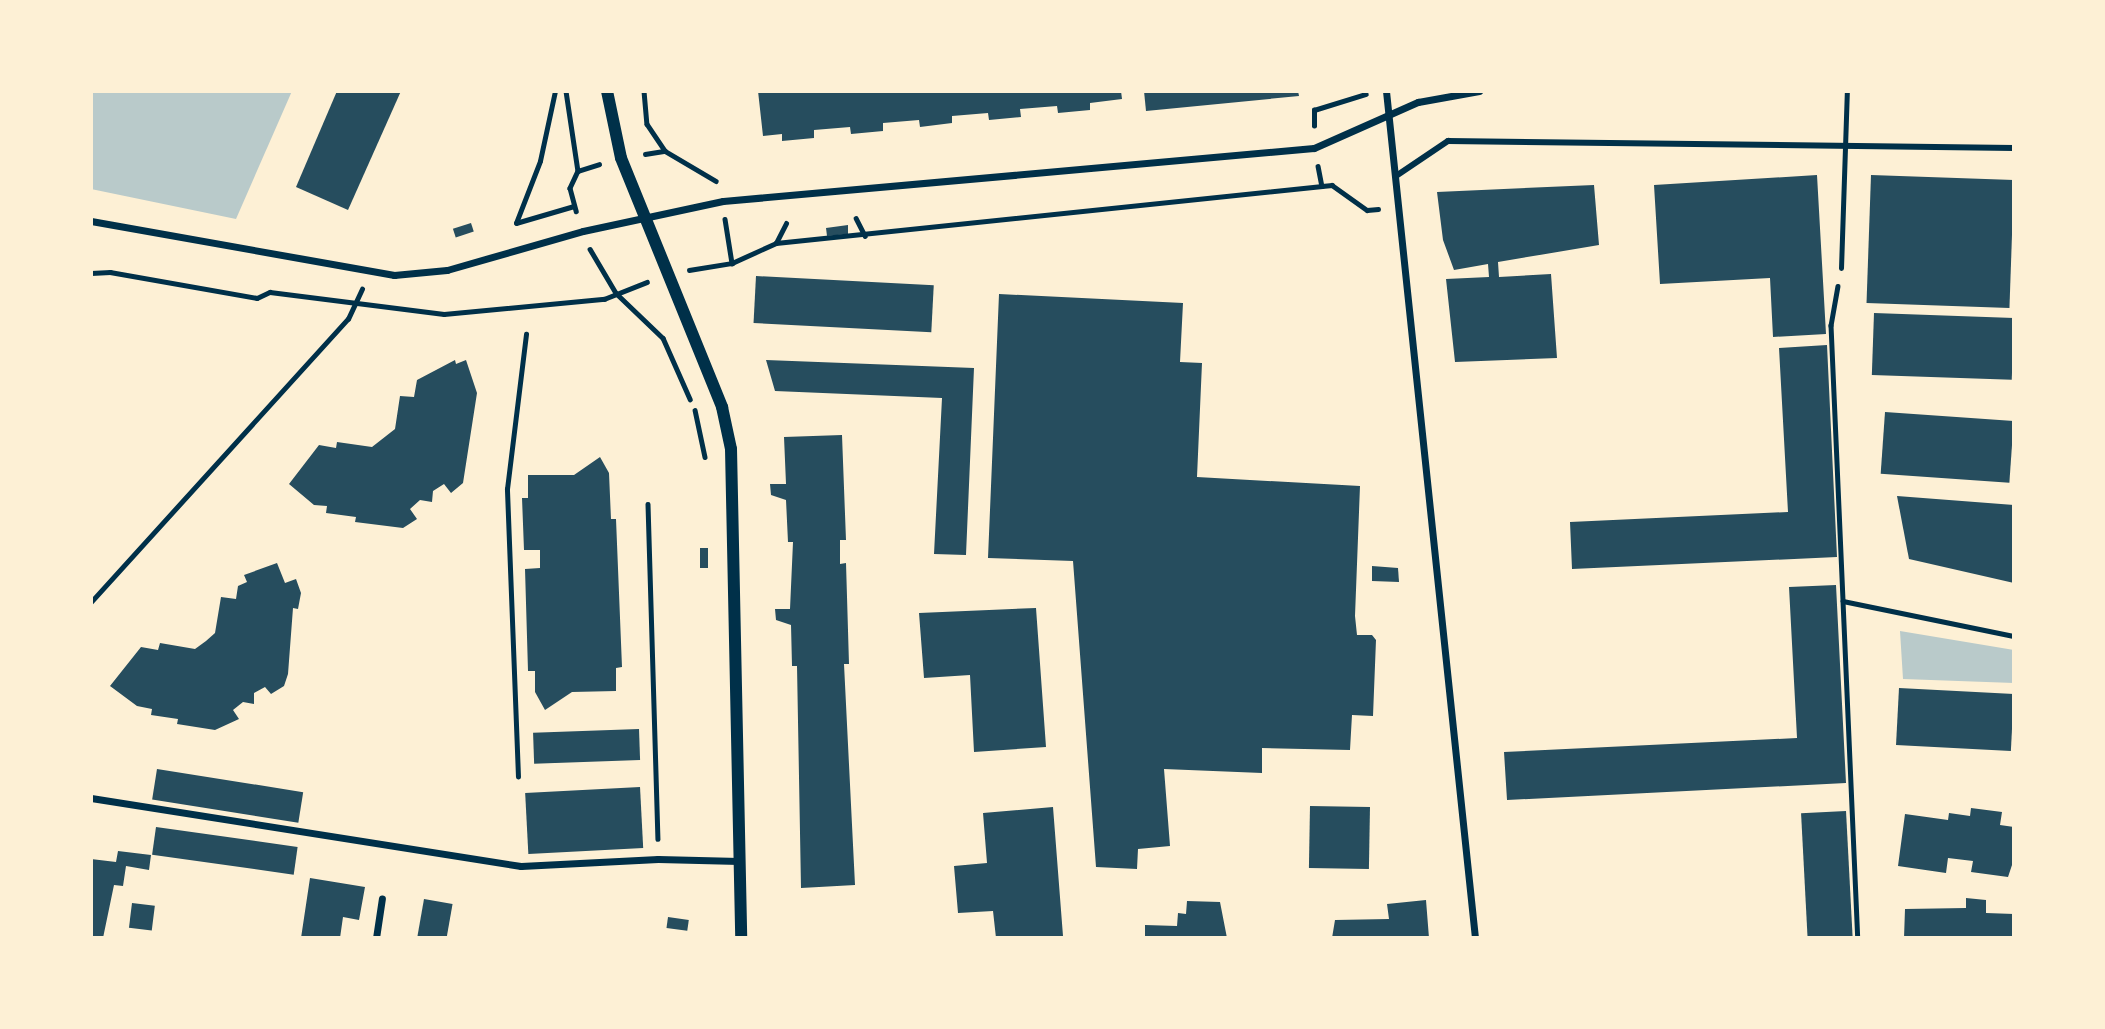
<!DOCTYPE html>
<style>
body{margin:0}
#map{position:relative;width:2105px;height:1029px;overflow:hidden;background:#fdf0d5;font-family:Barlow,sans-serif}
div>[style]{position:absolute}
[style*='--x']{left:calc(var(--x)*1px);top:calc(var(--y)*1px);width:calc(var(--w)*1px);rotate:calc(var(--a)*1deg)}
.green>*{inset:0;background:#b9caca}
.building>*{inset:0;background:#264d5e;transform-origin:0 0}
.path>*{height:4.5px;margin:-2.25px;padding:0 2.25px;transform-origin:2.25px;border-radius:2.25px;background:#003049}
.service>*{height:5px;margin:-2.5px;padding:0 2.5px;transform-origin:2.5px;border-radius:2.5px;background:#003049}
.pedestrian>*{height:6px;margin:-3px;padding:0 3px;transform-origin:3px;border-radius:3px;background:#003049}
.minor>*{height:7px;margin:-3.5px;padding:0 3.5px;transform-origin:3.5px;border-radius:3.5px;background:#003049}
.tertiary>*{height:12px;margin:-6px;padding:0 6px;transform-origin:6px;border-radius:6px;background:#003049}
span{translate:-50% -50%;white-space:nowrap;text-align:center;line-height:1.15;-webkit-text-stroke:7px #fdf0d5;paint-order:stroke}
.frame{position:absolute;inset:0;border:93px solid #fdf0d5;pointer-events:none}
</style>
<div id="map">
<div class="green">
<i style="clip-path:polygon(91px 91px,292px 91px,236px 219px,91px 189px)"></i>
<i style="clip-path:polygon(1900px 631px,2014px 650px,2014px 683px,1903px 679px)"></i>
</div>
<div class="building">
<i style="clip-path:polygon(337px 91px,401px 91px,348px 210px,296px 187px)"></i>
<i style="clip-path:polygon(758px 91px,1121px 91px,1122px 99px,1090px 103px,1090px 110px,1058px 113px,1057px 106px,1020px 109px,1021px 117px,989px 120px,988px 113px,952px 116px,952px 123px,920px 127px,919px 120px,883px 123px,883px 131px,851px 134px,850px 127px,814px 130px,814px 138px,782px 141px,782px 134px,763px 136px)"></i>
<i style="clip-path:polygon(1144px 91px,1298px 91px,1299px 96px,1146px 111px)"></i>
<i style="clip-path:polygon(1817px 175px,1826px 334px,1773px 337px,1770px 278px,1660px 284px,1654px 185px)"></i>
<i style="left:1871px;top:175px;width:143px;height:128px;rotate:2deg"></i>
<i style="clip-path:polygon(1594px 185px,1599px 245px,1498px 262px,1499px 277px,1551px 274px,1557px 358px,1455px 362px,1446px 279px,1489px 277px,1488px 264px,1454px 270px,1443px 240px,1437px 192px)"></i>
<i style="left:471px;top:223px;width:9px;height:19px;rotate:72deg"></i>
<i style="clip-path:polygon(848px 225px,848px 234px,827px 236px,826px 228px)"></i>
<i style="left:756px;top:276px;width:178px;height:47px;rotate:3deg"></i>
<i style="clip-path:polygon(999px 294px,1183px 303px,1180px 362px,1202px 363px,1197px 477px,1360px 486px,1355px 616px,1357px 635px,1372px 635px,1376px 640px,1373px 716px,1352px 715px,1350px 750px,1262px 748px,1262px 773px,1164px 769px,1170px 846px,1138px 849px,1137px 869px,1096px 867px,1073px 561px,988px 558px)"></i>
<i style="left:1874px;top:313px;width:140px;height:62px;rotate:2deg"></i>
<i style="clip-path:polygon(1827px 345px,1837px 557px,1572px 569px,1570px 522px,1788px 512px,1779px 348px)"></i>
<i style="clip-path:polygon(455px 360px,456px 364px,466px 360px,477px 393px,463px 483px,451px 493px,444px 484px,433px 491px,432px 502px,420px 500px,410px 509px,417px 519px,403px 528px,355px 522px,356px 517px,326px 513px,327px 506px,314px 505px,289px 484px,319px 445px,336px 448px,337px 442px,372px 447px,395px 429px,400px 396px,414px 397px,417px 380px)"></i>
<i style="clip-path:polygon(766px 360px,974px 368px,966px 555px,934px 554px,942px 398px,775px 391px)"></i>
<i style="left:1885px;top:412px;width:129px;height:62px;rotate:4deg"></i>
<i style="clip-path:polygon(842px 435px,846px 540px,840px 540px,840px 564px,846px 563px,849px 664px,844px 664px,855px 885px,801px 888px,797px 666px,792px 666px,791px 625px,776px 620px,775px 609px,790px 609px,793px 542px,788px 542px,786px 500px,771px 495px,770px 484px,786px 484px,784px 437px)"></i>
<i style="clip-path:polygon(600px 457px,609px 473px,611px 519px,616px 519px,622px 667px,616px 668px,616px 691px,572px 692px,545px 710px,535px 692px,535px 671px,528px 671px,525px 569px,540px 568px,540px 550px,524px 550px,522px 498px,528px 498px,528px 475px,574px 475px)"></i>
<i style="clip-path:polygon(1897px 496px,2014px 505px,2014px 583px,1909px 559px)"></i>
<i style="left:700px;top:548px;width:8px;height:20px"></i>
<i style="clip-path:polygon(277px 563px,285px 583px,296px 579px,301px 593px,298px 609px,293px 608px,288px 674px,284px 686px,271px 694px,265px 687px,254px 693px,254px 704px,243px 702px,233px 710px,239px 719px,215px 730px,177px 724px,178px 719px,151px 715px,152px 709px,137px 706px,110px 686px,141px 647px,158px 650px,160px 643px,195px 649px,206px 641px,215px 633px,221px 597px,236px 599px,238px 586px,247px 582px,244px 575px)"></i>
<i style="clip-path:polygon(1372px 566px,1398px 568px,1399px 582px,1372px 581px)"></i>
<i style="clip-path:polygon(1836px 585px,1846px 783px,1507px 800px,1504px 752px,1797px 738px,1789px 587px)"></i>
<i style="clip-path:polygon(1036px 608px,1046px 747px,974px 752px,970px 675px,924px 678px,919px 613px)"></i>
<i style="left:1899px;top:688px;width:115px;height:57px;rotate:3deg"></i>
<i style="left:639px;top:729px;width:31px;height:106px;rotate:88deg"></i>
<i style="left:157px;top:769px;width:148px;height:31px;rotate:9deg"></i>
<i style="left:640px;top:787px;width:61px;height:115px;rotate:87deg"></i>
<i style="left:1310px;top:806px;width:60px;height:62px;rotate:1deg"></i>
<i style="clip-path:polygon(1053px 807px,1063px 936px,996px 938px,993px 911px,958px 913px,954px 866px,987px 863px,983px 813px)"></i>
<i style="clip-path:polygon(1971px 808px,2002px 812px,2000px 825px,2014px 827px,2014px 859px,2008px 877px,1971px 872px,1973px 861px,1948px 858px,1946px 873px,1898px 866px,1905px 814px,1948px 820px,1949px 813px,1970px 816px)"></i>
<i style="left:1846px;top:811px;width:127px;height:45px;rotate:87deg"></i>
<i style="left:156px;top:827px;width:143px;height:28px;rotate:8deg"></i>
<i style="clip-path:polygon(118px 851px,151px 855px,149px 870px,126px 866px,123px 886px,114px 885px,103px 938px,91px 938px,91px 859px,116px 862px)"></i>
<i style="clip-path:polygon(310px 878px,365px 887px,359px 920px,343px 917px,340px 938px,301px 938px)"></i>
<i style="clip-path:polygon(1966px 898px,1986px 900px,1986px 913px,2014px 914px,2014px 938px,1904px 938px,1905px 909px,1966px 908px)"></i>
<i style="left:424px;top:899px;width:29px;height:39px;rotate:10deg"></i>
<i style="clip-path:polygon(1426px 900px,1429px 938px,1332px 938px,1335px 920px,1389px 919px,1387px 904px)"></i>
<i style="clip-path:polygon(1187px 901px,1220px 902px,1227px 938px,1145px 938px,1145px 925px,1177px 926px,1178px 913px,1186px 914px)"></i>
<i style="left:132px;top:903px;width:23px;height:25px;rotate:7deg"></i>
<i style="left:668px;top:917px;width:21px;height:11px;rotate:8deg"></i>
</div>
<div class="path">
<i style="--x:566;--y:91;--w:81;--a:81.5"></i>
<i style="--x:578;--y:171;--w:19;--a:115"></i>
<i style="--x:570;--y:188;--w:24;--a:75"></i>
<i style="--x:644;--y:91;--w:33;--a:85"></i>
<i style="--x:647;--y:124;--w:32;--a:56"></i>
<i style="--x:665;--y:151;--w:59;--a:30.5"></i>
<i style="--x:1314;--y:126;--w:16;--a:-90"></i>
<i style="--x:1314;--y:110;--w:54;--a:-17.1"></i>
<i style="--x:645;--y:154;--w:20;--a:-9"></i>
<i style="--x:1318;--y:166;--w:20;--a:79"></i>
<i style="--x:578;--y:171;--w:22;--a:-18"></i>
<i style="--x:856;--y:218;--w:20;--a:63"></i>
<i style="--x:725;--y:219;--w:45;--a:81"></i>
<i style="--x:516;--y:223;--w:66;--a:-68.8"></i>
<i style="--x:540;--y:161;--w:72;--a:-77.9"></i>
<i style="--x:516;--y:223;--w:60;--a:-16.3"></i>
<i style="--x:776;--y:243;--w:22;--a:-63"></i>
<i style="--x:590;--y:249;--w:51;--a:59.4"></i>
<i style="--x:616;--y:293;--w:65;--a:43.8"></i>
<i style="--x:663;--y:338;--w:67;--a:66.1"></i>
<i style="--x:689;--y:270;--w:44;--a:-9.2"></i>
<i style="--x:732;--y:263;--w:48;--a:-24.4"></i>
<i style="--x:776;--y:243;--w:549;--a:-5.96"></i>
<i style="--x:1322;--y:186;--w:10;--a:-6"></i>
<i style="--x:1332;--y:185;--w:43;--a:35.5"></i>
<i style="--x:1367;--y:210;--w:11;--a:-5"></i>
<i style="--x:91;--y:273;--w:19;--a:-3"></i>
<i style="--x:110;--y:272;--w:149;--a:10"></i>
<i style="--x:257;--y:298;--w:14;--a:-25"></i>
<i style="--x:270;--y:292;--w:175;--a:7.2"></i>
<i style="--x:444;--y:314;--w:161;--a:-5.4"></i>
<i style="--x:604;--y:299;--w:46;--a:-21.6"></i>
<i style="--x:1838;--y:286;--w:40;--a:100"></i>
<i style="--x:1831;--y:325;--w:276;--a:87.5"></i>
<i style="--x:1843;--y:601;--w:175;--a:11.6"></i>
<i style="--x:695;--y:410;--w:48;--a:78"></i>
<i style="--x:648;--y:504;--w:335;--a:88.3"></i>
<i style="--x:1843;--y:601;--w:337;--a:87.5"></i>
<i style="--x:91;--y:602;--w:382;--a:-47.8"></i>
<i style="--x:348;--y:319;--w:33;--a:-65"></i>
<i style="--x:518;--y:777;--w:288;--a:-92.2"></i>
<i style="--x:507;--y:489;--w:156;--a:-83"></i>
</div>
<div class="service">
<i style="--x:1841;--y:268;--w:177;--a:-88.1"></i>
</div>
<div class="pedestrian">
<i style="--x:1396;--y:176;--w:63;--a:-33.9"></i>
<i style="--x:1448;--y:141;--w:566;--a:0.71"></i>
</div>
<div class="minor">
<i style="--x:1386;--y:91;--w:852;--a:84"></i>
<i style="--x:91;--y:221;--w:308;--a:10.1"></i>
<i style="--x:394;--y:275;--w:53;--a:-5.4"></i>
<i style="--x:447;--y:270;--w:141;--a:-16"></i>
<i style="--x:583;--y:231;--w:143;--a:-12.1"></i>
<i style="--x:723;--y:201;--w:593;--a:-5.12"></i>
<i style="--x:1314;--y:148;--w:114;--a:-23.9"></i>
<i style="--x:1418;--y:102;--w:62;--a:-10.2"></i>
<i style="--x:91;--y:798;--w:435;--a:9"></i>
<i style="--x:521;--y:866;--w:137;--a:-2.9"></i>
<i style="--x:658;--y:859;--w:81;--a:1.4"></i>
<i style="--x:376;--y:938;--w:40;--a:-81.5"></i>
</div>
<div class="tertiary">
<i style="--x:607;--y:91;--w:68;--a:78.2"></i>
<i style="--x:621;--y:158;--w:269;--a:67.9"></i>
<i style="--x:722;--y:407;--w:43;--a:77.9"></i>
<i style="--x:731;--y:449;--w:489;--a:88.8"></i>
</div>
<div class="frame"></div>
</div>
